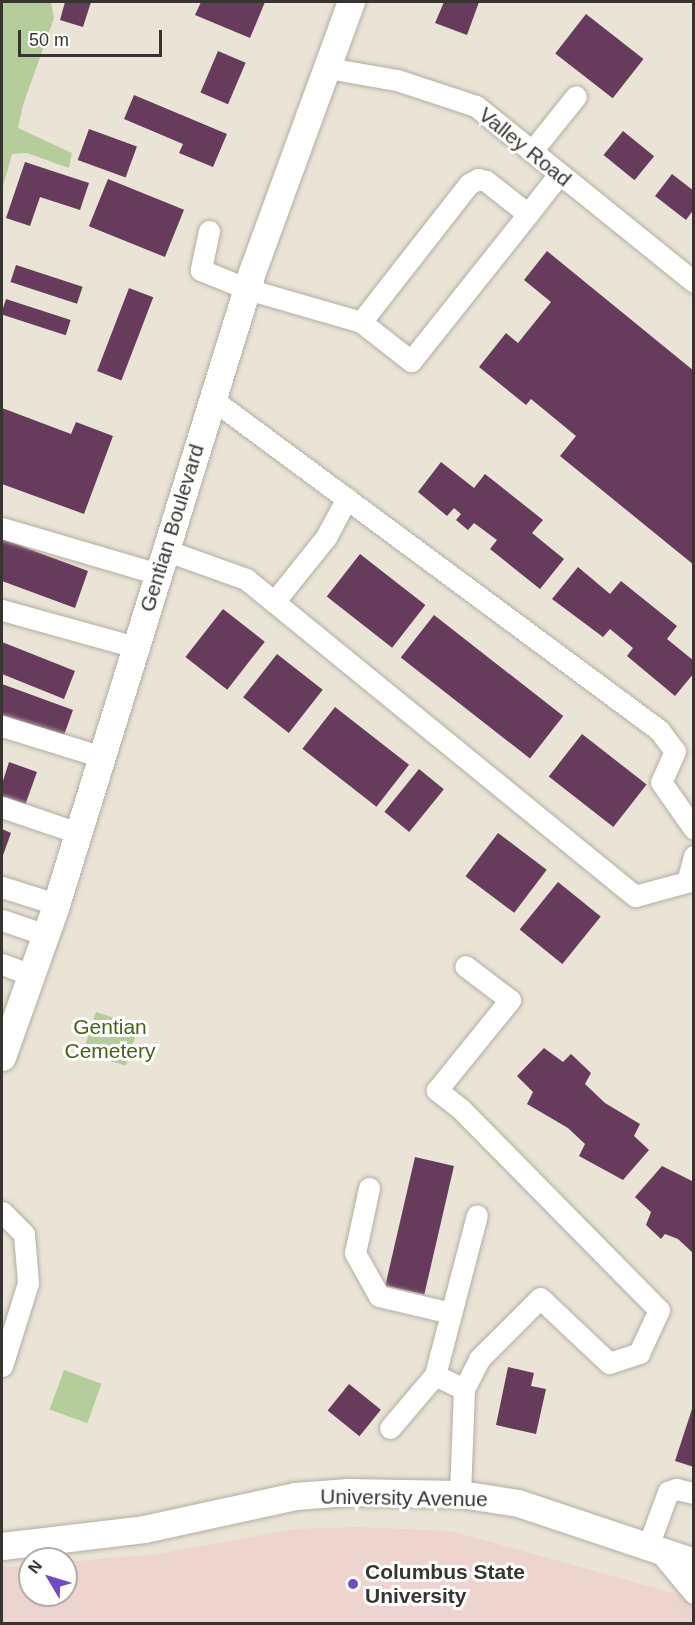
<!DOCTYPE html>
<style>
body{margin:0}
#map{position:relative;width:695px;height:1625px;overflow:hidden;background:#eae4d7;font-family:Arial,sans-serif}
div>[style]{position:absolute}
[style*='--x']{left:calc(var(--x)*1px);top:calc(var(--y)*1px);width:calc(var(--w)*1px);rotate:calc(var(--a)*1deg)}
.education>*{inset:0;background:#eed4ce}
.green>*{inset:0;background:#b5cd9a;transform-origin:0 0}
.building>*{inset:0;background:#673b5c;transform-origin:0 0}
.roads{filter:drop-shadow(0 0 2px #b3aea1) drop-shadow(0 0 2px #b3aea1)}
.minor>*{height:21px;margin:-10.5px;padding:0 10.5px;transform-origin:10.5px;border-radius:10.5px;background:#fff}
.major>*{height:27px;margin:-13.5px;padding:0 13.5px;transform-origin:13.5px;border-radius:13.5px;background:#fff}
.dots>*{width:16px;height:16px;translate:-50% -50%;box-sizing:border-box;border:3px solid #fff;border-radius:50%}
span{translate:-50% -50%;white-space:nowrap;text-align:center;line-height:1.15;-webkit-text-stroke:6px #fff;paint-order:stroke}
.street-label{font-size:21px;color:#373530}
.park-label{font-size:21px;color:#456215}
.poi-label{font-size:21px;color:#373530;font-weight:700}
.left{translate:0 -50%;text-align:left}
.frame{position:absolute;inset:0;border:3px solid #373530;pointer-events:none}
.north{position:absolute;left:18px;top:1547px;width:60px;height:60px;box-sizing:border-box;background:#fff;border:2px solid #afaeac;border-radius:50%;rotate:308deg;font-size:16px;font-weight:700;line-height:24px;text-align:center;color:#373530}
.north::after{content:'';display:block;margin:auto;width:21px;height:27px;background:#724bc4;clip-path:polygon(50% 0,100% 100%,50% 72%,0 100%)}
.scale{position:absolute;left:18px;top:30px;width:144px;height:27px;box-sizing:border-box;border:3px solid #373530;border-top:0;padding-left:8px;font-size:18px;line-height:21px;white-space:nowrap;color:#373530;-webkit-text-stroke:4px #fff;paint-order:stroke}
</style>
<div id="map">
<div class="education">
<i style="clip-path:polygon(357px 1527px,451px 1531px,602px 1573px,694px 1599px,693px 1624px,2px 1624px,2px 1567px,30px 1565px,30px 1595px,66px 1595px,66px 1562px,158px 1554px,295px 1529px)"></i>
</div>
<div class="green">
<i style="clip-path:polygon(2px 2px,51px 2px,54px 18px,23px 105px,18px 128px,72px 153px,69px 168px,27px 153px,12px 154px,2px 190px)"></i>
<i style="left:96px;top:1012px;width:45px;height:42px;rotate:18deg"></i>
<i style="left:64px;top:1370px;width:40px;height:42px;rotate:20deg"></i>
</div>
<div class="building">
<i style="clip-path:polygon(65px 2px,91px 2px,83px 27px,60px 20px)"></i>
<i style="clip-path:polygon(201px 2px,265px 2px,250px 38px,195px 15px)"></i>
<i style="clip-path:polygon(444px 2px,479px 2px,467px 35px,435px 23px)"></i>
<i style="left:586px;top:14px;width:73px;height:50px;rotate:38deg"></i>
<i style="left:218px;top:51px;width:30px;height:45px;rotate:23deg"></i>
<i style="clip-path:polygon(134px 95px,227px 134px,213px 167px,179px 153px,183px 144px,124px 119px)"></i>
<i style="left:89px;top:129px;width:51px;height:33px;rotate:20deg"></i>
<i style="left:623px;top:131px;width:40px;height:31px;rotate:39deg"></i>
<i style="clip-path:polygon(25px 162px,89px 183px,80px 210px,40px 197px,30px 226px,6px 218px)"></i>
<i style="clip-path:polygon(672px 174px,694px 191px,694px 209px,686px 220px,655px 196px)"></i>
<i style="left:108px;top:179px;width:82px;height:51px;rotate:22deg"></i>
<i style="clip-path:polygon(547px 251px,694px 371px,694px 565px,560px 456px,576px 436px,531px 399px,526px 405px,479px 367px,506px 333px,518px 343px,551px 302px,524px 280px)"></i>
<i style="left:16px;top:265px;width:70px;height:18px;rotate:18deg"></i>
<i style="left:129px;top:288px;width:26px;height:89px;rotate:21deg"></i>
<i style="left:6px;top:299px;width:68px;height:16px;rotate:18deg"></i>
<i style="clip-path:polygon(2px 408px,71px 434px,76px 422px,113px 436px,84px 514px,2px 484px)"></i>
<i style="clip-path:polygon(441px 462px,474px 488px,485px 474px,543px 520px,532px 533px,564px 559px,540px 589px,490px 549px,497px 540px,474px 523px,468px 530px,456px 520px,461px 514px,454px 508px,447px 516px,418px 492px)"></i>
<i style="clip-path:polygon(2px 539px,88px 571px,75px 608px,2px 581px)"></i>
<i style="left:360px;top:554px;width:83px;height:54px;rotate:38deg"></i>
<i style="clip-path:polygon(578px 567px,610px 594px,621px 581px,677px 626px,667px 639px,694px 661px,694px 673px,675px 696px,627px 656px,633px 648px,610px 629px,603px 637px,552px 599px)"></i>
<i style="left:223px;top:609px;width:53px;height:61px;rotate:38deg"></i>
<i style="left:434px;top:615px;width:164px;height:54px;rotate:38deg"></i>
<i style="clip-path:polygon(2px 642px,75px 671px,64px 699px,2px 674px)"></i>
<i style="left:277px;top:654px;width:58px;height:55px;rotate:38deg"></i>
<i style="clip-path:polygon(2px 684px,73px 710px,63px 738px,2px 715px)"></i>
<i style="left:335px;top:707px;width:94px;height:53px;rotate:38deg"></i>
<i style="left:582px;top:734px;width:82px;height:54px;rotate:38deg"></i>
<i style="clip-path:polygon(9px 762px,37px 772px,23px 811px,2px 803px,2px 784px)"></i>
<i style="left:419px;top:769px;width:32px;height:55px;rotate:39deg"></i>
<i style="clip-path:polygon(2px 829px,11px 833px,2px 858px)"></i>
<i style="left:498px;top:833px;width:61px;height:54px;rotate:37deg"></i>
<i style="left:558px;top:882px;width:55px;height:61px;rotate:39deg"></i>
<i style="clip-path:polygon(544px 1048px,563px 1062px,571px 1054px,591px 1073px,585px 1084px,605px 1103px,640px 1124px,634px 1136px,649px 1150px,623px 1180px,579px 1156px,585px 1144px,568px 1128px,527px 1104px,533px 1092px,517px 1076px)"></i>
<i style="left:415px;top:1157px;width:40px;height:132px;rotate:13deg"></i>
<i style="clip-path:polygon(662px 1166px,694px 1182px,694px 1254px,678px 1239px,665px 1234px,661px 1239px,646px 1225px,651px 1212px,635px 1197px)"></i>
<i style="clip-path:polygon(508px 1367px,534px 1373px,531px 1386px,546px 1389px,536px 1434px,496px 1425px)"></i>
<i style="left:349px;top:1384px;width:41px;height:34px;rotate:39deg"></i>
<i style="clip-path:polygon(693px 1406px,694px 1406px,694px 1467px,675px 1461px)"></i>
</div>
<div class="roads">
<div class="minor">
<i style="--x:328;--y:68;--w:70;--a:9.9"></i>
<i style="--x:397;--y:80;--w:83;--a:18.2"></i>
<i style="--x:476;--y:106;--w:280;--a:38.9"></i>
<i style="--x:532;--y:151;--w:70;--a:-51.3"></i>
<i style="--x:528;--y:214;--w:51;--a:-52.2"></i>
<i style="--x:209;--y:231;--w:40;--a:102"></i>
<i style="--x:201;--y:270;--w:50;--a:22.4"></i>
<i style="--x:247;--y:289;--w:119;--a:16.1"></i>
<i style="--x:361;--y:322;--w:175;--a:-52"></i>
<i style="--x:469;--y:184;--w:10;--a:-29"></i>
<i style="--x:478;--y:179;--w:8;--a:14"></i>
<i style="--x:486;--y:181;--w:53;--a:38.2"></i>
<i style="--x:528;--y:214;--w:188;--a:128.5"></i>
<i style="--x:411;--y:361;--w:63;--a:-142"></i>
<i style="--x:212;--y:399;--w:556;--a:36.52"></i>
<i style="--x:659;--y:730;--w:26;--a:53"></i>
<i style="--x:675;--y:751;--w:34;--a:114"></i>
<i style="--x:661;--y:782;--w:57;--a:54.9"></i>
<i style="--x:2;--y:528;--w:163;--a:16.4"></i>
<i style="--x:165;--y:550;--w:86;--a:19.7"></i>
<i style="--x:246;--y:579;--w:502;--a:39.18"></i>
<i style="--x:635;--y:896;--w:54;--a:-15.1"></i>
<i style="--x:687;--y:882;--w:27;--a:-75"></i>
<i style="--x:274;--y:602;--w:83;--a:-51.3"></i>
<i style="--x:326;--y:537;--w:44;--a:-61.7"></i>
<i style="--x:2;--y:610;--w:138;--a:15.5"></i>
<i style="--x:2;--y:726;--w:105;--a:17.2"></i>
<i style="--x:2;--y:807;--w:80;--a:18.9"></i>
<i style="--x:2;--y:887;--w:57;--a:17.5"></i>
<i style="--x:2;--y:920;--w:46;--a:18.8"></i>
<i style="--x:2;--y:964;--w:31;--a:21"></i>
<i style="--x:369;--y:1188;--w:66;--a:102.2"></i>
<i style="--x:355;--y:1253;--w:49;--a:60.8"></i>
<i style="--x:379;--y:1296;--w:74;--a:13.3"></i>
<i style="--x:2;--y:1212;--w:31;--a:45"></i>
<i style="--x:24;--y:1234;--w:49;--a:85.3"></i>
<i style="--x:28;--y:1283;--w:87;--a:107.4"></i>
<i style="--x:435;--y:1375;--w:165;--a:-75.3"></i>
<i style="--x:390;--y:1428;--w:70;--a:-49.7"></i>
<i style="--x:435;--y:1375;--w:32;--a:26"></i>
<i style="--x:460;--y:1494;--w:105;--a:-87.8"></i>
<i style="--x:464;--y:1389;--w:34;--a:-63"></i>
<i style="--x:479;--y:1359;--w:86;--a:-45"></i>
<i style="--x:540;--y:1298;--w:95;--a:43.3"></i>
<i style="--x:609;--y:1363;--w:32;--a:-18"></i>
<i style="--x:639;--y:1353;--w:47;--a:-65.1"></i>
<i style="--x:659;--y:1310;--w:282;--a:-134.6"></i>
<i style="--x:461;--y:1109;--w:31;--a:-142"></i>
<i style="--x:437;--y:1090;--w:116;--a:-51"></i>
<i style="--x:510;--y:1000;--w:56;--a:-142.9"></i>
<i style="--x:648;--y:1546;--w:58;--a:-69.7"></i>
<i style="--x:668;--y:1492;--w:9;--a:-21"></i>
<i style="--x:676;--y:1489;--w:18;--a:13"></i>
<i style="--x:658;--y:1550;--w:56;--a:50.1"></i>
</div>
<div class="major">
<i style="--x:2;--y:1057;--w:158;--a:-70.4"></i>
<i style="--x:55;--y:908;--w:666;--a:-72.79"></i>
<i style="--x:252;--y:272;--w:288;--a:-69.9"></i>
<i style="--x:2;--y:1546;--w:143;--a:-6.8"></i>
<i style="--x:144;--y:1529;--w:155;--a:-12.3"></i>
<i style="--x:295;--y:1496;--w:53;--a:-4.3"></i>
<i style="--x:348;--y:1492;--w:112;--a:1"></i>
<i style="--x:460;--y:1494;--w:59;--a:8.8"></i>
<i style="--x:518;--y:1503;--w:186;--a:18.5"></i>
</div>
</div>
<div class="dots">
<i style="left:353px;top:1584px;background:#724bc4"></i>
</div>
<div class="street-label">
<span style="left:525px;top:147px;rotate:39deg">Valley Road</span>
<span style="left:172px;top:528px;rotate:-73deg">Gentian Boulevard</span>
<span style="left:404px;top:1498px;rotate:1deg">University Avenue</span>
</div>
<div class="park-label">
<span style="left:110px;top:1039px">Gentian<br>Cemetery</span>
</div>
<div class="poi-label">
<span class="left" style="left:365px;top:1584px">Columbus State<br>University</span>
</div>
<div class="frame"></div>
<div class="north">N</div>
<div class="scale">50 m</div>
</div>
